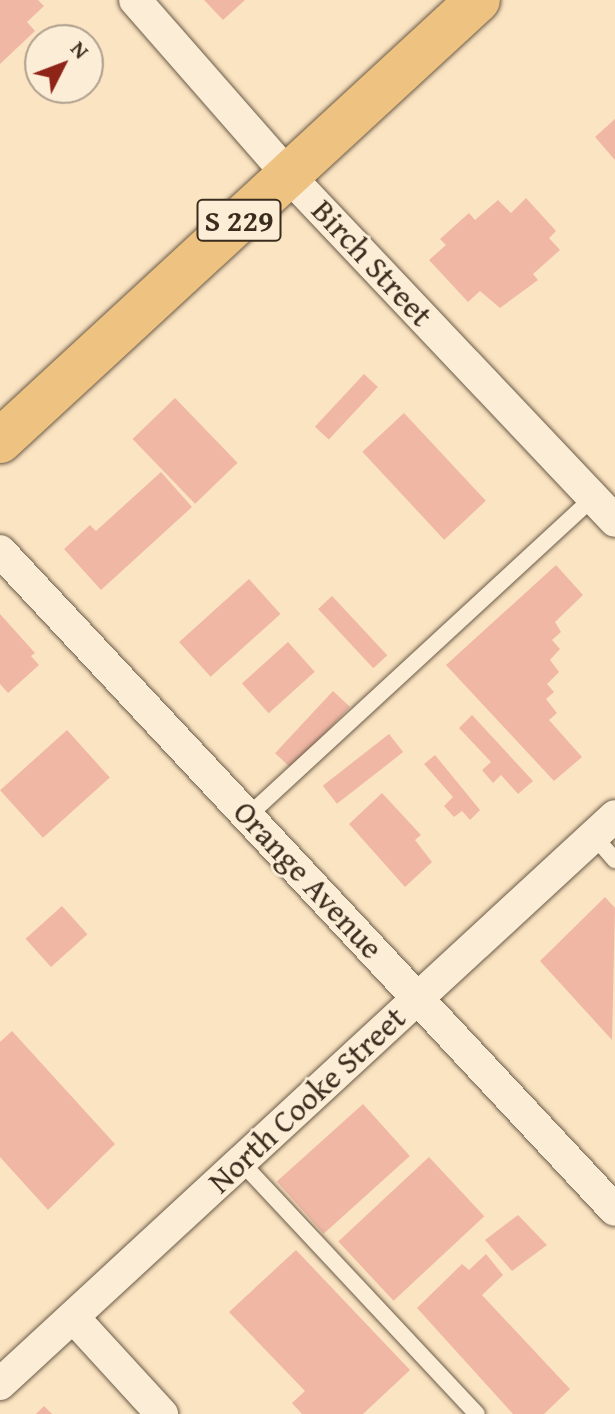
<!DOCTYPE html>
<style>
body{margin:0}
#map{position:relative;width:615px;height:1414px;overflow:hidden;background:#fbe4c2;font-family:"Gentium Book Plus",serif}
div>[style]{position:absolute}
[style*='--x']{left:calc(var(--x)*1px);top:calc(var(--y)*1px);width:calc(var(--w)*1px);rotate:calc(var(--a)*1deg)}
.building>*{inset:0;background:#f1b7a5;transform-origin:0 0}
.roads{filter:drop-shadow(0 0 2px #6b5b47) drop-shadow(0 0 2px #6b5b47)}
.lane>*{height:16px;margin:-8px;padding:0 8px;transform-origin:8px;border-radius:8px;background:#fcedd7}
.street>*{height:32px;margin:-16px;padding:0 16px;transform-origin:16px;border-radius:16px;background:#fcedd7}
.primary>*{height:44px;margin:-22px;padding:0 22px;transform-origin:22px;border-radius:22px;background:#eec281}
span{translate:-50% -50%;white-space:nowrap;text-align:center;line-height:1.15;-webkit-text-stroke:6px #fcedd7;paint-order:stroke}
.shield-label span{padding:2px 6px;background:#fcedd7;border:2px solid;border-radius:6px;-webkit-text-stroke-width:0}
.shield-label{font-size:30px;color:#3b2d1e;font-weight:700}
.street-label{font-size:32px;color:#3b2d1e}
.north{position:absolute;left:24px;top:24px;width:80px;height:80px;box-sizing:border-box;background:#fcedd7;border:2px solid #afa08d;border-radius:50%;rotate:48deg;font-size:22px;font-weight:700;line-height:32px;text-align:center;color:#3b2d1e}
.north::after{content:'';display:block;margin:auto;width:28px;height:36px;background:#8f2418;clip-path:polygon(50% 0,100% 100%,50% 72%,0 100%)}
</style>
<div id="map">
<div class="building">
<i style="clip-path:polygon(0 0,38px 0,44px 6px,27px 22px,35px 31px,0 64px)"></i>
<i style="clip-path:polygon(204px 0,245px 0,223px 20px)"></i>
<i style="clip-path:polygon(615px 119px,615px 160px,595px 137px)"></i>
<i style="clip-path:polygon(526px 198px,556px 231px,549px 238px,560px 250px,533px 274px,538px 280px,500px 308px,480px 291px,468px 302px,429px 260px,446px 245px,440px 239px,469px 213px,475px 220px,498px 200px,511px 213px)"></i>
<i style="left:364px;top:374px;width:19px;height:72px;rotate:43deg"></i>
<i style="left:175px;top:398px;width:90px;height:59px;rotate:46deg"></i>
<i style="left:404px;top:413px;width:120px;height:57px;rotate:47deg"></i>
<i style="clip-path:polygon(161px 472px,192px 507px,101px 590px,64px 549px,90px 525px,96px 531px)"></i>
<i style="clip-path:polygon(556px 565px,583px 595px,555px 622px,561px 632px,552px 640px,560px 649px,550px 660px,559px 672px,547px 684px,554px 692px,546px 699px,557px 713px,549px 720px,582px 757px,554px 781px,446px 665px)"></i>
<i style="left:249px;top:579px;width:47px;height:94px;rotate:48deg"></i>
<i style="left:332px;top:596px;width:81px;height:19px;rotate:47deg"></i>
<i style="clip-path:polygon(0 614px,35px 653px,31px 656px,39px 665px,8px 693px,0 684px)"></i>
<i style="left:288px;top:642px;width:40px;height:62px;rotate:48deg"></i>
<i style="left:333px;top:691px;width:23px;height:85px;rotate:43deg"></i>
<i style="clip-path:polygon(472px 715px,533px 781px,518px 794px,501px 775px,493px 783px,482px 770px,491px 762px,459px 728px)"></i>
<i style="left:67px;top:730px;width:64px;height:90px;rotate:48deg"></i>
<i style="left:389px;top:734px;width:23px;height:84px;rotate:52deg"></i>
<i style="clip-path:polygon(435px 755px,480px 810px,470px 820px,462px 811px,454px 817px,444px 806px,453px 797px,424px 764px)"></i>
<i style="clip-path:polygon(382px 793px,421px 835px,415px 840px,432px 862px,405px 887px,349px 824px)"></i>
<i style="clip-path:polygon(605px 897px,615px 908px,612px 1040px,540px 961px)"></i>
<i style="left:62px;top:906px;width:38px;height:49px;rotate:48deg"></i>
<i style="clip-path:polygon(12px 1031px,115px 1144px,48px 1210px,0 1157px,0 1042px)"></i>
<i style="left:363px;top:1104px;width:70px;height:116px;rotate:48deg"></i>
<i style="left:429px;top:1157px;width:81px;height:124px;rotate:47deg"></i>
<i style="clip-path:polygon(518px 1215px,547px 1245px,512px 1271px,485px 1240px)"></i>
<i style="clip-path:polygon(296px 1250px,410px 1370px,363px 1414px,302px 1414px,292px 1403px,305px 1391px,229px 1312px)"></i>
<i style="clip-path:polygon(486px 1254px,503px 1275px,482px 1295px,570px 1389px,544px 1414px,513px 1414px,417px 1308px,462px 1264px,469px 1270px)"></i>
<i style="clip-path:polygon(44px 1406px,52px 1414px,36px 1414px)"></i>
</div>
<div class="roads">
<div class="lane">
<i style="--x:248;--y:816;--w:469;--a:-42.7"></i>
<i style="--x:594;--y:836;--w:32;--a:49"></i>
<i style="--x:241;--y:1162;--w:345;--a:46.9"></i>
</div>
<div class="street">
<i style="--x:135;--y:0;--w:232;--a:48.8"></i>
<i style="--x:288;--y:175;--w:476;--a:46.6"></i>
<i style="--x:0;--y:551;--w:901;--a:46.98"></i>
<i style="--x:73;--y:1317;--w:132;--a:47.5"></i>
<i style="--x:0;--y:1384;--w:837;--a:-42.72"></i>
</div>
<div class="primary">
<i style="--x:0;--y:441;--w:650;--a:-42.69"></i>
</div>
</div>
<div class="shield-label">
<span style="left:239px;top:220px">S 229</span>
</div>
<div class="street-label">
<span style="left:372px;top:263px;rotate:47deg">Birch Street</span>
<span style="left:308px;top:880px;rotate:47deg">Orange Avenue</span>
<span style="left:307px;top:1100px;rotate:-43deg">North Cooke Street</span>
</div>
<div class="north">N</div>
</div>
